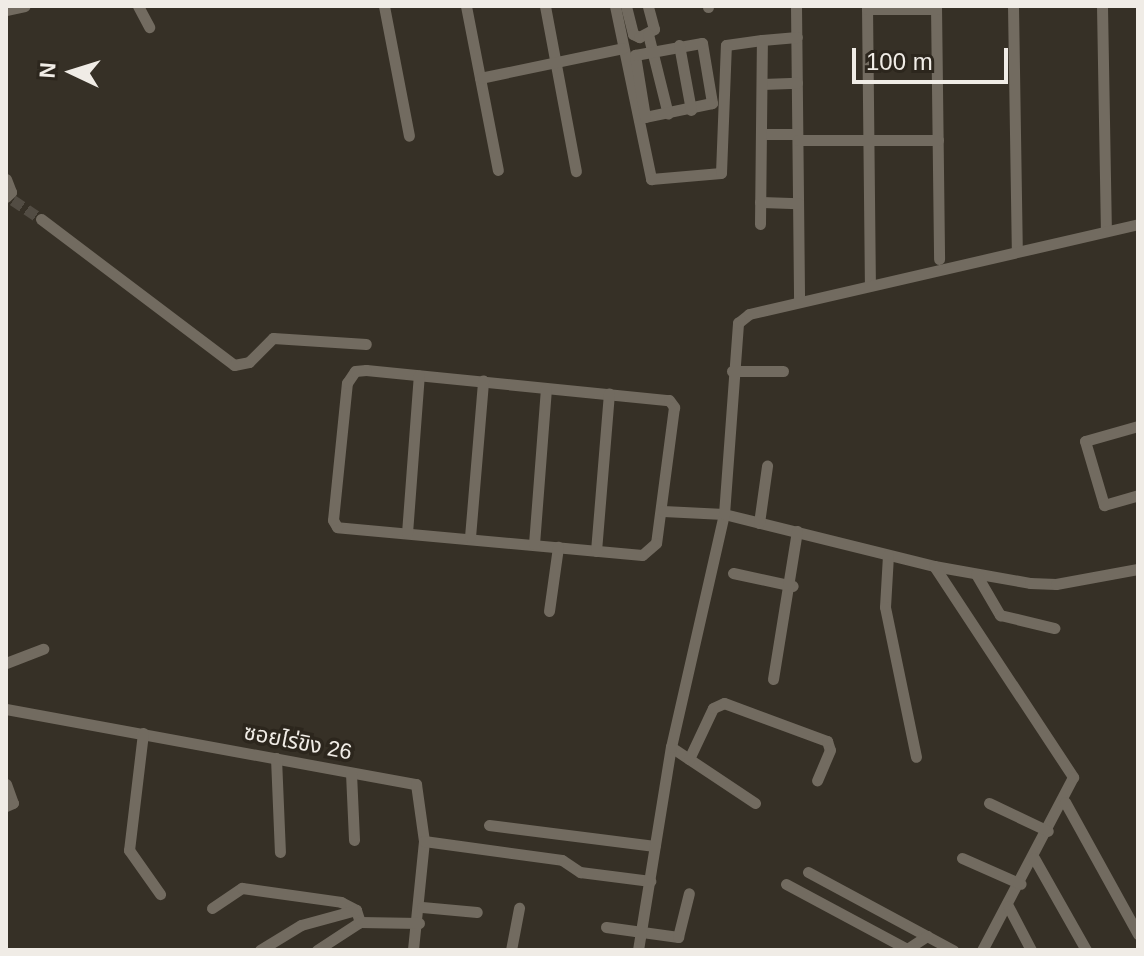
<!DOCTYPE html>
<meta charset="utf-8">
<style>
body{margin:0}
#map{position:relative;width:1144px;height:956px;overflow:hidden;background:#363026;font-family:Helvetica,"Noto Sans Thai",sans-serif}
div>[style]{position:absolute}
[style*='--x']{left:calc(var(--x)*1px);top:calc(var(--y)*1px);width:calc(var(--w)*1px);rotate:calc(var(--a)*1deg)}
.minor-tunnel>*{height:11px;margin-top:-5.5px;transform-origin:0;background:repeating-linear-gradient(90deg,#524c43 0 11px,transparent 0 16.5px)}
.minor>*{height:11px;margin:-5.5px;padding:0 5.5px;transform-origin:5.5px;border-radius:5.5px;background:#726b60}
span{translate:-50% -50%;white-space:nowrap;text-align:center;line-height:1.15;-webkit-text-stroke:7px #2c261d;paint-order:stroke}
.street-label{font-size:22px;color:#f0ece6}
.frame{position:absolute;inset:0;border:8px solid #f0ece6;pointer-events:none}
.north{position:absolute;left:32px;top:32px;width:80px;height:80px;-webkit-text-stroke:6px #2c261d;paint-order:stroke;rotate:274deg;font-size:22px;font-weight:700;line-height:32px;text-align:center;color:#f0ece6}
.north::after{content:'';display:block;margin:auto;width:28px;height:36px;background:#f0ece6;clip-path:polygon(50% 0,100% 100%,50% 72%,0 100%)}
.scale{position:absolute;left:852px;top:48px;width:156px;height:36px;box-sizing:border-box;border:4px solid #f0ece6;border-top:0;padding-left:10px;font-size:24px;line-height:28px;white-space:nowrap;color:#f0ece6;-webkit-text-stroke:6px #2c261d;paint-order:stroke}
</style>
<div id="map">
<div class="minor-tunnel">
<i style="--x:13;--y:200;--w:34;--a:34"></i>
</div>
<div class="minor">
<i style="--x:138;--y:6;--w:24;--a:62"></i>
<i style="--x:384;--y:6;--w:132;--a:79.1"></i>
<i style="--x:466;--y:6;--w:167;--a:79"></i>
<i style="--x:545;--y:6;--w:168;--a:79.4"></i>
<i style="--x:615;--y:6;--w:177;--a:78.2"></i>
<i style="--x:651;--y:179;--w:70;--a:-4.9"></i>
<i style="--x:721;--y:173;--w:128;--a:-87.8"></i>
<i style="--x:726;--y:45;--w:36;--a:-8"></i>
<i style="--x:626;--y:6;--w:29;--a:76"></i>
<i style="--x:633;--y:34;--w:7;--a:27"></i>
<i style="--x:639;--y:37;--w:17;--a:-28"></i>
<i style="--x:654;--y:29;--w:24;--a:-105"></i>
<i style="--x:708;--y:6;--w:1;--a:90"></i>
<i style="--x:796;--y:6;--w:296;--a:89.4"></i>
<i style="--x:867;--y:6;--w:279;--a:89.4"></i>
<i style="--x:936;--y:6;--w:253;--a:89.3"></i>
<i style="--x:1013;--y:6;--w:244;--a:89.1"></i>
<i style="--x:1102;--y:6;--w:225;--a:89"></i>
<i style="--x:867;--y:9;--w:69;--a:0"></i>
<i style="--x:6;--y:10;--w:19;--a:-12"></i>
<i style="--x:648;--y:34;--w:82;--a:76"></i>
<i style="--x:702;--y:43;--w:61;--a:80.5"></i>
<i style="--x:712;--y:103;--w:68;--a:168.2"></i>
<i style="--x:645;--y:117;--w:63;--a:-99.2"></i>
<i style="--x:635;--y:55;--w:68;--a:-10.2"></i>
<i style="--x:679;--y:45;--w:66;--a:79.5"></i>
<i style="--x:480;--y:78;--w:146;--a:-11.8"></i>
<i style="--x:762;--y:84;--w:35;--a:-2"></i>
<i style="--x:762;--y:134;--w:35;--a:0"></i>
<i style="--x:798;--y:140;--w:140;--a:0"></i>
<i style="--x:6;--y:179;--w:14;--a:69"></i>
<i style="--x:11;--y:192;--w:7;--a:135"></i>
<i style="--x:760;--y:202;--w:38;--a:2"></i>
<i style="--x:41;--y:219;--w:242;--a:37.1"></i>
<i style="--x:234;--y:365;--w:15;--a:-11"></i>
<i style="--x:249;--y:362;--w:34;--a:-45"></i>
<i style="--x:273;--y:338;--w:93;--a:3.7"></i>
<i style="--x:760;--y:224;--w:184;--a:-89.4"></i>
<i style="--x:762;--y:40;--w:35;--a:-5"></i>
<i style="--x:366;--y:370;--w:304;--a:5.7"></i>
<i style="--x:669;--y:400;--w:9;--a:54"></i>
<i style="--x:674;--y:407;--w:137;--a:97.5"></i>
<i style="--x:656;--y:543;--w:18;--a:139"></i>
<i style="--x:642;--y:555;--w:306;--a:-174.8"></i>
<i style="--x:337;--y:527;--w:8;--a:-120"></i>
<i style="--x:333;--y:520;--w:138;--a:-84.2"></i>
<i style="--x:347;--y:383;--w:14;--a:-56"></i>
<i style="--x:355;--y:371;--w:11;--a:-5"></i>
<i style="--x:732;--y:371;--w:51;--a:0"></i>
<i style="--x:1138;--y:426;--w:55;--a:164.2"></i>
<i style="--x:1085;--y:441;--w:67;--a:73.5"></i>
<i style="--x:1104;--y:505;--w:35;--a:-16"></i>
<i style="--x:663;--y:511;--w:61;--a:2.8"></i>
<i style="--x:724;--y:514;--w:216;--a:13.9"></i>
<i style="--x:934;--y:566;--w:97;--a:10"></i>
<i style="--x:1030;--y:583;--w:26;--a:2"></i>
<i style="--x:1056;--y:584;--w:83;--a:-10.4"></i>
<i style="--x:759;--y:523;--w:58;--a:-82"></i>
<i style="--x:407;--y:533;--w:158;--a:-85.7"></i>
<i style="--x:470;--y:537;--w:157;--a:-85.2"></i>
<i style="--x:534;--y:544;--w:156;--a:-85.6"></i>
<i style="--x:596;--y:551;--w:158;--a:-85.3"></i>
<i style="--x:888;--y:555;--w:52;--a:93.3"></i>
<i style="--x:885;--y:607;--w:153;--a:78.3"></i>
<i style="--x:934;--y:566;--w:253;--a:56.6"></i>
<i style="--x:1073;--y:777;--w:195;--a:117.7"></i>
<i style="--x:733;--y:573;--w:61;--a:12.2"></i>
<i style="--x:976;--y:574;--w:48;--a:59.7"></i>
<i style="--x:1000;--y:615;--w:56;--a:13.5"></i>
<i style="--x:549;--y:611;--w:65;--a:-82"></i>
<i style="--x:6;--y:663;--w:40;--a:-21"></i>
<i style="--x:773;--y:679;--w:150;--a:-80.8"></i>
<i style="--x:6;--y:709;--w:417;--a:10.4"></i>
<i style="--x:416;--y:784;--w:58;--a:82"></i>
<i style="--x:424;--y:841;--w:110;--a:95.8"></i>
<i style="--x:143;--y:733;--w:118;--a:96.8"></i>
<i style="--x:129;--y:850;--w:54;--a:54.8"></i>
<i style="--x:671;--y:747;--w:101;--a:33.7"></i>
<i style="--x:276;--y:758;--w:94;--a:87.6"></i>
<i style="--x:689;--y:759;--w:56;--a:-64.8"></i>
<i style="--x:713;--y:708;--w:12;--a:-24"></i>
<i style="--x:724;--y:703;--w:110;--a:20.3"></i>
<i style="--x:827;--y:741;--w:9;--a:72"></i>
<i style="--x:830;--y:750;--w:33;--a:113"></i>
<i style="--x:351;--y:773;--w:67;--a:87.4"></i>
<i style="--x:6;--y:784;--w:20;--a:70"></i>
<i style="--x:13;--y:803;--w:8;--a:157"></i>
<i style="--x:1065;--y:802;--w:151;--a:61.1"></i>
<i style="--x:989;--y:803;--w:65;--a:25.4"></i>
<i style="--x:489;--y:825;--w:167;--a:7.2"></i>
<i style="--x:424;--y:841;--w:139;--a:7.8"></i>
<i style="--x:562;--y:860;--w:22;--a:34"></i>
<i style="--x:580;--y:872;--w:71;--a:7.3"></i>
<i style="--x:962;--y:858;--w:64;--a:23.8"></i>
<i style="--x:1034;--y:858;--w:106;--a:60.5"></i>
<i style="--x:808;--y:872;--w:165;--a:28.3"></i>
<i style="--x:786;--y:884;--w:137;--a:28.2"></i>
<i style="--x:907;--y:949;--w:24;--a:-33"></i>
<i style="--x:1008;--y:906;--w:50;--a:62.4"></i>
<i style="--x:422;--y:907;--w:55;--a:5.2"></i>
<i style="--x:212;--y:908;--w:36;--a:-34"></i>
<i style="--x:242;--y:888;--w:100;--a:8"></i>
<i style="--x:341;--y:902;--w:17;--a:28"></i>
<i style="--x:356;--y:910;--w:13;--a:72"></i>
<i style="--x:606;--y:927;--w:73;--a:7.9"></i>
<i style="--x:678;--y:937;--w:45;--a:-76"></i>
<i style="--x:260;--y:950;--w:48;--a:-31.4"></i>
<i style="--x:301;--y:925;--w:57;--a:-15.3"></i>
<i style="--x:317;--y:950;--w:51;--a:-33.1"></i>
<i style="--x:360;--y:922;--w:59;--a:1"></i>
<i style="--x:511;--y:950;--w:43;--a:-79.2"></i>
<i style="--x:638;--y:950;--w:206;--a:-80.8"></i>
<i style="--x:671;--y:747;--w:239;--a:-77.2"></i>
<i style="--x:724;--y:514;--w:192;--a:-85.8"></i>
<i style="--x:738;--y:323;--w:14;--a:-39"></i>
<i style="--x:749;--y:314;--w:399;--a:-13"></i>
</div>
<div class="street-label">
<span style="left:298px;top:742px;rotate:11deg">ซอยไร่ขิง 26</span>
</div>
<div class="frame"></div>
<div class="north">N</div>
<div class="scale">100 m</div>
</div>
